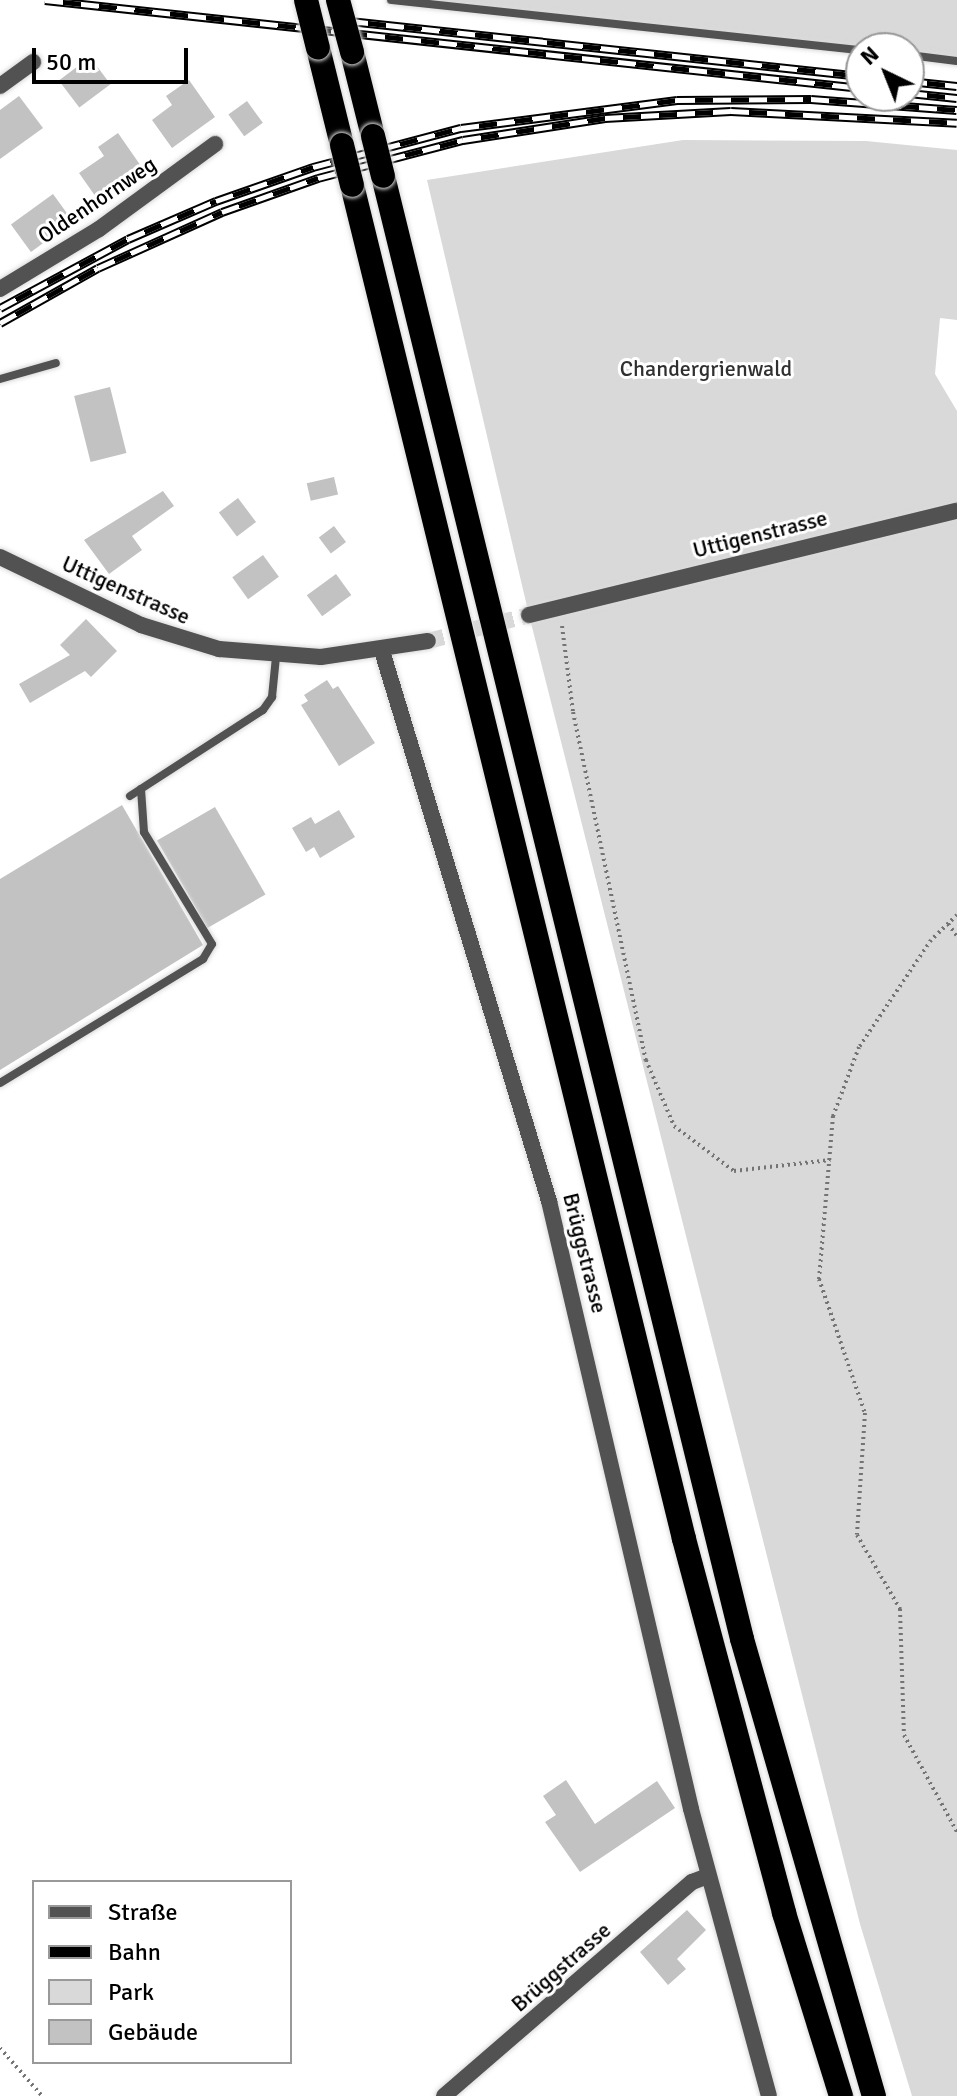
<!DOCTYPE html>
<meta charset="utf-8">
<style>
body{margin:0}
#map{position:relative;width:957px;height:2096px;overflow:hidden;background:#fff;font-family:Signika,sans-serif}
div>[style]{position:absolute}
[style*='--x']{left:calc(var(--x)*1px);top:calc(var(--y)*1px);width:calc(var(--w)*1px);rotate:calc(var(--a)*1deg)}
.green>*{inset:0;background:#d9d9d9}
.building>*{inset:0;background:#c2c2c2;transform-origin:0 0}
.street-tunnel>*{height:16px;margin-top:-8px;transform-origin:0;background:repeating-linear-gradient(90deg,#d9d9d9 0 16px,transparent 0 24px)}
.path>*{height:4px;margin-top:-2px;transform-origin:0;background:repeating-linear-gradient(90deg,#747474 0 2px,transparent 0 6px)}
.roads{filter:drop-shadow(0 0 2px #dbdbdb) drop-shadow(0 0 2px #dbdbdb)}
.lane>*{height:8px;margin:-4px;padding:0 4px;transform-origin:4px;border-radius:4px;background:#525252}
.street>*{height:16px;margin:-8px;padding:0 8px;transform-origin:8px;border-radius:8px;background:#525252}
.highway>*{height:24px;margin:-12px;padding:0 12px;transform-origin:12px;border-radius:12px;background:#000}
.rail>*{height:9px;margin-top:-4.5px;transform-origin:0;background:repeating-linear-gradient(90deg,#fff 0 18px,#000 0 36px);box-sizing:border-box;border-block:2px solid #000}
.bridges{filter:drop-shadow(0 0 2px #dbdbdb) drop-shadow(0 0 2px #dbdbdb)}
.highway-bridge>*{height:24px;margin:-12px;padding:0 12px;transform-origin:12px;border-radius:12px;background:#000}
span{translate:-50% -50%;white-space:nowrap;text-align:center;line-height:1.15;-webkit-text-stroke:6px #fff;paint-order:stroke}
.street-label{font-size:22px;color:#000}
.park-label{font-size:22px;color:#303030}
.legend{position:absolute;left:32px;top:1880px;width:260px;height:184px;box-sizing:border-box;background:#fff;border:2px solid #999;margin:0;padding:10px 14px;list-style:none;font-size:24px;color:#000}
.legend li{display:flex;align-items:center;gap:16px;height:40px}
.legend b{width:40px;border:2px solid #999}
.north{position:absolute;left:845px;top:32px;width:80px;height:80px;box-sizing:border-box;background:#fff;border:2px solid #999;border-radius:50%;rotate:317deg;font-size:22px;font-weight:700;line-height:32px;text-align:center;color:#000}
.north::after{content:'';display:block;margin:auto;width:28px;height:36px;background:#000;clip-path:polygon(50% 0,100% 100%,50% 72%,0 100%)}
.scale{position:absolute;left:32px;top:48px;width:156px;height:36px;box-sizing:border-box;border:4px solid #000;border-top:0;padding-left:10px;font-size:24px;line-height:28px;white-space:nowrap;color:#000;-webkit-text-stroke:6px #fff;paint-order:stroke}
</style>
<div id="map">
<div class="green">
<i style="clip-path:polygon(391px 0,957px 0,957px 61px,909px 55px,909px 48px,861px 48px)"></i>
<i style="clip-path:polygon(683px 140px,866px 141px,957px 150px,957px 320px,940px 318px,935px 374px,957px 411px,957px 2096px,912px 2096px,860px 1924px,529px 615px,427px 180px)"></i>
</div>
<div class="building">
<i style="left:90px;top:57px;width:34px;height:39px;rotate:53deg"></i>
<i style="clip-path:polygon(189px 80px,215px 117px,172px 148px,152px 120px,172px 105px,166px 96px)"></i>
<i style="clip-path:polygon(19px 96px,43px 128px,0 159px,0 110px)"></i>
<i style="left:247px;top:101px;width:27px;height:23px;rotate:54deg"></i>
<i style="clip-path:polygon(118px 133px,143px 169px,98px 200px,79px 173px,104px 156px,98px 147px)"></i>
<i style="left:53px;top:194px;width:34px;height:52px;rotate:54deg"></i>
<i style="left:110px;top:387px;width:68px;height:37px;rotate:76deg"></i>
<i style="left:334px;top:477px;width:18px;height:28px;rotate:77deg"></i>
<i style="clip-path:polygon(163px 491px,174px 506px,132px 536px,142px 550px,109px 574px,84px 540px)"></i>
<i style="left:238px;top:498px;width:30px;height:24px;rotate:53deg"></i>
<i style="left:334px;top:526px;width:20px;height:19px;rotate:53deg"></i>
<i style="left:263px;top:555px;width:27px;height:38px;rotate:54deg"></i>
<i style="left:336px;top:574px;width:26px;height:36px;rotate:54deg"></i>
<i style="clip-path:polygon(86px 619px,117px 651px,91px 677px,85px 671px,30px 703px,19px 684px,70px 655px,60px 645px)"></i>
<i style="clip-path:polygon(327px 680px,333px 689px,338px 686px,375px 743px,339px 766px,301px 705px,308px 701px,304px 695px)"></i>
<i style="clip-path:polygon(122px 805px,203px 945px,0 1070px,0 879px)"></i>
<i style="left:215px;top:807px;width:101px;height:67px;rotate:60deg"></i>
<i style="clip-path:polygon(339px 810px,355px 837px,320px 858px,314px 847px,306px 852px,292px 828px,311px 817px,315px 824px)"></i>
<i style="clip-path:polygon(566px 1780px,595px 1824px,657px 1781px,675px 1808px,580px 1872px,545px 1822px,556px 1815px,543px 1796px)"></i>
<i style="clip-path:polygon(687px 1910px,706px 1930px,677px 1959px,686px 1969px,668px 1985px,640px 1952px)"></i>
</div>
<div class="street-tunnel">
<i style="--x:428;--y:641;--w:104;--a:-14.4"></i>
</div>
<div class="path">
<i style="--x:562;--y:626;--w:87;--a:82.7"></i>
<i style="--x:573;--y:712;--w:356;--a:78.2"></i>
<i style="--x:646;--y:1060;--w:72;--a:67"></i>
<i style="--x:674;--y:1126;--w:75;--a:36.9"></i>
<i style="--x:734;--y:1171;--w:97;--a:-6.5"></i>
<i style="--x:957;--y:915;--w:36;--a:136"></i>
<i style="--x:931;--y:940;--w:129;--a:123.9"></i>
<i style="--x:859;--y:1047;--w:74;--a:110.6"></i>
<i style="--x:833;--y:1116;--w:164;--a:94.9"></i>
<i style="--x:819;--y:1279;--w:142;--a:71.1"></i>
<i style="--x:865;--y:1413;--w:122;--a:93.8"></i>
<i style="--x:857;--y:1535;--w:86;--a:59.8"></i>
<i style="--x:900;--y:1609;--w:126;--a:88.2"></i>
<i style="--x:904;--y:1735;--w:111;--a:61.3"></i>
<i style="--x:948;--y:924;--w:15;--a:53"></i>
<i style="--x:0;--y:2048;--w:64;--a:48.8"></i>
</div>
<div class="roads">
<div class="lane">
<i style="--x:391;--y:0;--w:473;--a:6.1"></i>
<i style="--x:909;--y:55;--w:48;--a:7.1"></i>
<i style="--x:0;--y:379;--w:58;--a:-15.9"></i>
<i style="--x:130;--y:796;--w:158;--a:-32.9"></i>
<i style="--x:263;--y:710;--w:16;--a:-55"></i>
<i style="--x:272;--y:697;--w:40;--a:-84.3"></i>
<i style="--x:0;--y:1083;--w:238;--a:-31.4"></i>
<i style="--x:203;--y:959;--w:17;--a:-59"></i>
<i style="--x:212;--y:944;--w:131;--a:-121.3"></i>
<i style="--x:144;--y:832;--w:43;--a:-94"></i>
</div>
<div class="street">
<i style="--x:0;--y:86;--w:41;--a:-36"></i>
<i style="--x:0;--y:289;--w:116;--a:-31.2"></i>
<i style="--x:99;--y:229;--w:144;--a:-36.2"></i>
<i style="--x:0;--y:557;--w:157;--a:25.7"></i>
<i style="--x:141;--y:625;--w:82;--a:17.1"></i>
<i style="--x:219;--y:649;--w:102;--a:4.5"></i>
<i style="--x:321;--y:657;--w:108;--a:-8.5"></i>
<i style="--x:529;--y:615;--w:440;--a:-13.7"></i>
<i style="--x:382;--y:651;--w:575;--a:73.11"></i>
<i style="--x:549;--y:1201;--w:624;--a:76.85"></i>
<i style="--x:691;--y:1809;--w:297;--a:74.8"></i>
<i style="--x:444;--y:2096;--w:328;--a:-40.8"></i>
<i style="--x:692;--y:1882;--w:17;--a:-21"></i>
</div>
<div class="highway">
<i style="--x:318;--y:48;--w:100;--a:76.1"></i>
<i style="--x:352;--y:52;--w:87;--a:76"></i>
<i style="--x:383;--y:176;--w:1506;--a:76.21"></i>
<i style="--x:742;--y:1639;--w:476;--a:73.9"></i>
<i style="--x:352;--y:185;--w:1394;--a:76.22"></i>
<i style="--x:684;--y:1539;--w:387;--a:75"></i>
<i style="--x:784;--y:1913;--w:192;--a:72.7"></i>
</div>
</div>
<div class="rail">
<i style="--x:45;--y:0;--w:821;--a:6.16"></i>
<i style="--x:350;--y:21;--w:514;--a:6.14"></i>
<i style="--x:909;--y:81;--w:48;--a:5.9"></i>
<i style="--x:909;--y:93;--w:48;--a:5.9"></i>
<i style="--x:0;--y:308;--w:145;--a:-28.3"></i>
<i style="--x:128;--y:239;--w:96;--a:-23.4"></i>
<i style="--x:216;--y:201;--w:103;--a:-19.3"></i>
<i style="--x:313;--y:167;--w:153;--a:-14.8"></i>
<i style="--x:461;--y:128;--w:218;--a:-7.4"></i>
<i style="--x:677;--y:100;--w:134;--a:-0.4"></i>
<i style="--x:811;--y:99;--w:146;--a:4.3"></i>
<i style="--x:0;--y:323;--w:112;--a:-29.3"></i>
<i style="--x:98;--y:268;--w:136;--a:-24.3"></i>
<i style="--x:222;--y:212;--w:102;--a:-19.5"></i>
<i style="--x:318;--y:178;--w:150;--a:-14.7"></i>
<i style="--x:463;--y:140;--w:144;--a:-8.8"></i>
<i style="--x:605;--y:118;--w:126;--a:-3.2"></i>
<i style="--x:731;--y:111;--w:226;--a:3"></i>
</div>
<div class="bridges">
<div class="highway-bridge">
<i style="--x:306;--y:0;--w:49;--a:76"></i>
<i style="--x:338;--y:0;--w:54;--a:74.9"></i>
<i style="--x:373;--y:136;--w:41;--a:76"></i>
<i style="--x:342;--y:145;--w:41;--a:76"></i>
</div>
</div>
<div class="street-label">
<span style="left:97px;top:200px;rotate:-34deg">Oldenhornweg</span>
<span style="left:760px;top:534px;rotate:-14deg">Uttigenstrasse</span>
<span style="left:126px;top:590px;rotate:24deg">Uttigenstrasse</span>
<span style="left:585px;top:1253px;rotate:76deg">Brüggstrasse</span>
<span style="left:561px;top:1967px;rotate:-41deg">Brüggstrasse</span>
</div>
<div class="park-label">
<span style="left:706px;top:369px">Chandergrienwald</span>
</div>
<ul class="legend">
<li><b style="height:10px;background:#525252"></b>Straße</li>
<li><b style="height:10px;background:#000"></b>Bahn</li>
<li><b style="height:22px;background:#d9d9d9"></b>Park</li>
<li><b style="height:22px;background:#c2c2c2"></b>Gebäude</li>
</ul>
<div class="north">N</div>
<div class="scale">50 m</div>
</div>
